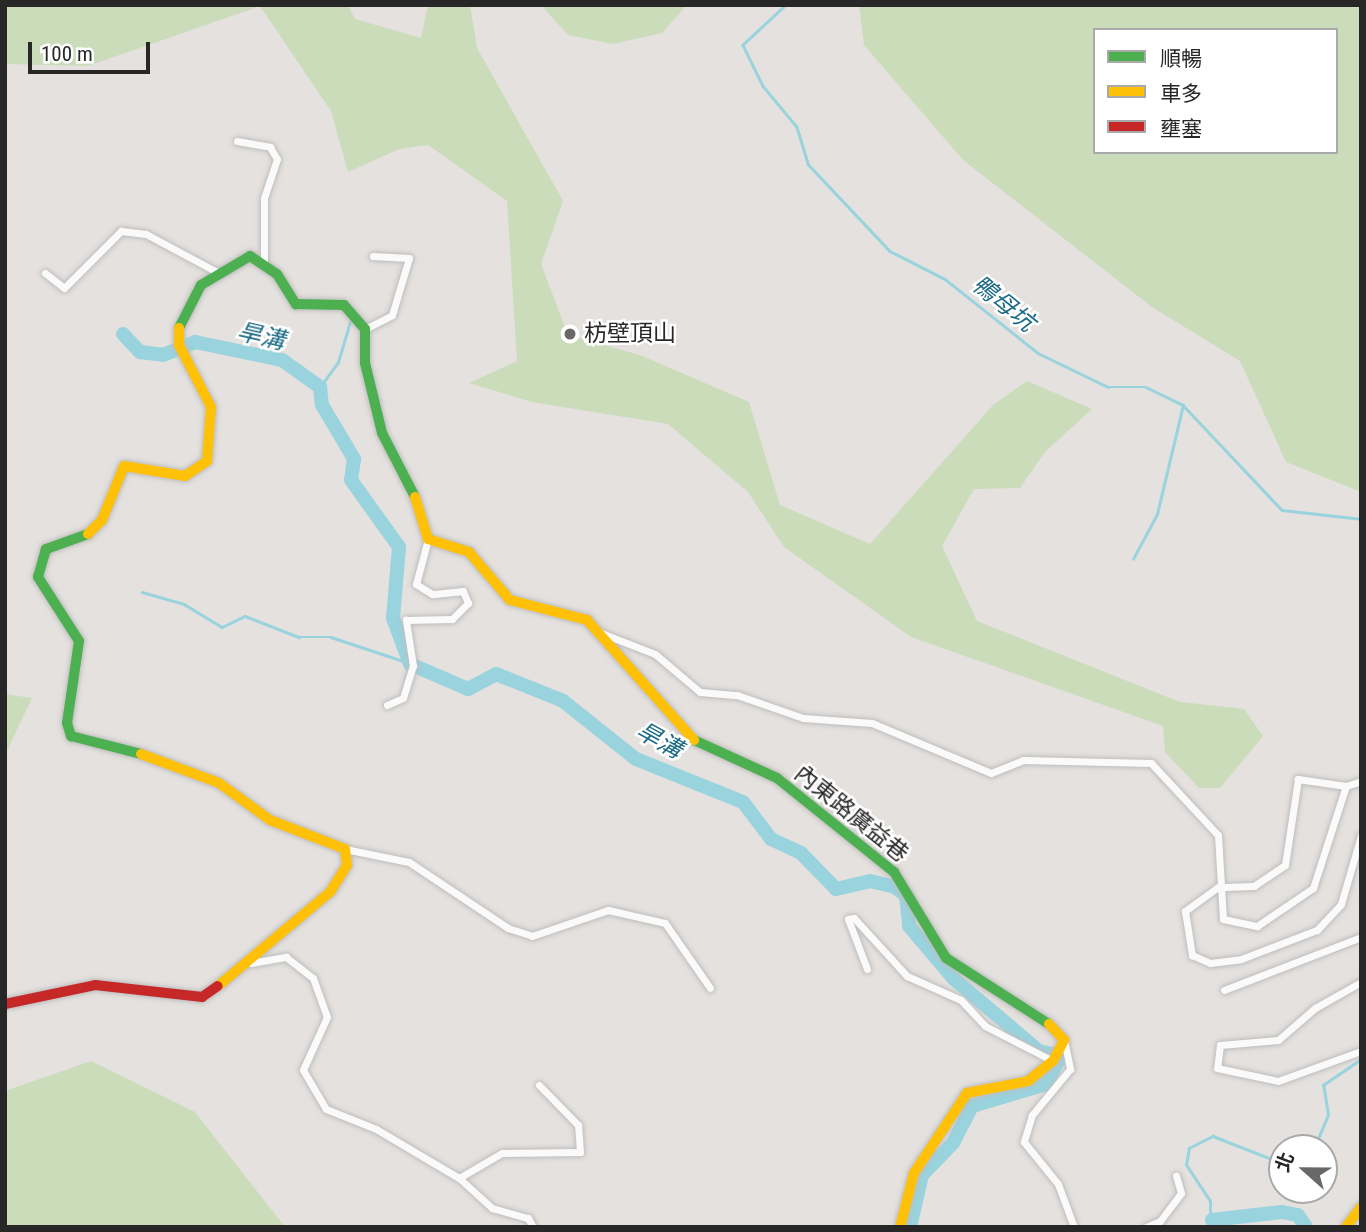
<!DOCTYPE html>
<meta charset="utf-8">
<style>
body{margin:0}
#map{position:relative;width:1366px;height:1232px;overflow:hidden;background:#e4e1de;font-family:"Roboto Condensed","Noto Sans TC",sans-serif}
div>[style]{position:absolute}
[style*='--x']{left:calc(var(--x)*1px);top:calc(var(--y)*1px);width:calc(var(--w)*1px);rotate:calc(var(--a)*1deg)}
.green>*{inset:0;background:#cbdcba}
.stream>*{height:2.5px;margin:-1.25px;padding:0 1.25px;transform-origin:1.25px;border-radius:1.25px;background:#99d3de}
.river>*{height:14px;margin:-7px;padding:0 7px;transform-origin:7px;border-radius:7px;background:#99d3de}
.roads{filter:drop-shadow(0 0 2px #bebebe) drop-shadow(0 0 2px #bebebe)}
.street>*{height:7px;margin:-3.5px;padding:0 3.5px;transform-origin:3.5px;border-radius:3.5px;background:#fbfafa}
.fast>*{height:10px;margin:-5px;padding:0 5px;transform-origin:5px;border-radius:5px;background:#4caf50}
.slow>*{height:10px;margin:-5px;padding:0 5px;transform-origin:5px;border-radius:5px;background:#ffc107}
.jam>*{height:10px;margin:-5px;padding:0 5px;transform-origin:5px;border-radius:5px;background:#c62828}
.dots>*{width:19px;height:19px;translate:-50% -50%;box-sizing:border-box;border:4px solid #fff;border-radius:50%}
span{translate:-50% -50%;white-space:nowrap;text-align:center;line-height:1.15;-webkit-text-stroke:5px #fff;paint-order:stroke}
.poi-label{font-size:23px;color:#272727}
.left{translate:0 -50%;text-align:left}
.street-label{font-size:23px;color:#272727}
.water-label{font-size:24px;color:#1d6b85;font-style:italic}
.frame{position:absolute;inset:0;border:7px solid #272727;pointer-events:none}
.legend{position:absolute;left:1093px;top:28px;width:245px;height:126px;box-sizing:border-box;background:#fff;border:2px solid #a9a9a9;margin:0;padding:9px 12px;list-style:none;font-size:21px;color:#272727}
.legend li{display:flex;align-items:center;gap:14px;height:35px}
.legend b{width:35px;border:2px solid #a9a9a9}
.north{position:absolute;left:1268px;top:1134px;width:70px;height:70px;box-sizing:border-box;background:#fff;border:2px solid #a9a9a9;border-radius:50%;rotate:291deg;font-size:19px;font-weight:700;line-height:28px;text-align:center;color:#272727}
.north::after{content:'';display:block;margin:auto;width:24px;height:32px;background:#696867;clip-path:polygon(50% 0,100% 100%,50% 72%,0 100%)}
.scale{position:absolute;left:28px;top:42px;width:122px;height:32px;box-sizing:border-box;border:4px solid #272727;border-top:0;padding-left:9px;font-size:21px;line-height:24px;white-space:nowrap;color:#272727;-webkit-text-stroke:5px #fff;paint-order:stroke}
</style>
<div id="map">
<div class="green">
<i style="clip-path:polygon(5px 5px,348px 5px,355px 19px,421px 38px,428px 5px,470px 5px,477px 48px,563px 201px,541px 264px,568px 335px,640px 355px,749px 402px,780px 505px,870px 544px,993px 405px,1027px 381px,1092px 409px,1045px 452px,1020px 488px,974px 489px,942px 546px,977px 621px,1180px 702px,1244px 709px,1263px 736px,1220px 788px,1199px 788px,1165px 752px,1163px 726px,911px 637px,784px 547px,748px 492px,668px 424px,532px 402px,469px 383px,517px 361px,507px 201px,428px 145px,399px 149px,348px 172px,331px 111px,260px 6px,88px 66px,5px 64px)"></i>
<i style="clip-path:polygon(541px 5px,687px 5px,662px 33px,613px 44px,568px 35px)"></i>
<i style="clip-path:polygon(evenodd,859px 5px,1361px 5px,1361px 492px,1286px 462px,1240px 361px,1152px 307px,963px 160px,864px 45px,859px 5px,1095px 30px,1336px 30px,1336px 152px,1095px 152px,1095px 30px)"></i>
<i style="clip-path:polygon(5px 694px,32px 698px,5px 755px)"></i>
<i style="clip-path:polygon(91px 1061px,195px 1112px,285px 1227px,5px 1227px,5px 1091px)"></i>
</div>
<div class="stream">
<i style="--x:786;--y:5;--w:59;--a:137.1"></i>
<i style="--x:743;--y:45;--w:46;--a:64"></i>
<i style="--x:763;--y:86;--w:53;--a:50.3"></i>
<i style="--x:797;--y:127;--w:39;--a:73"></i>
<i style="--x:808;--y:164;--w:120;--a:46.7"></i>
<i style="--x:890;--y:251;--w:62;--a:27"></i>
<i style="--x:945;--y:279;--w:119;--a:38.5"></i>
<i style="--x:1038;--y:353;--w:78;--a:25.9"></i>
<i style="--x:1108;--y:387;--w:38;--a:0"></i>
<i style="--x:1146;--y:387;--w:41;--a:25.9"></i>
<i style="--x:1183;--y:405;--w:144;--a:46.7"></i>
<i style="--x:1282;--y:510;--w:80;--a:6.5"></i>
<i style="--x:320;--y:387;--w:31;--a:-54"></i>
<i style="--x:338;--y:362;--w:42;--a:-73.3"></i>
<i style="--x:1133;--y:559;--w:51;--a:-61.9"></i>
<i style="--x:1157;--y:514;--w:112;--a:-76.6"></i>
<i style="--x:142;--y:592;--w:44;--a:15.9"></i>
<i style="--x:184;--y:604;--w:44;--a:31.2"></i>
<i style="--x:222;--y:627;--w:25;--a:-26"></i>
<i style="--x:245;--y:616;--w:58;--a:21.3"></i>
<i style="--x:299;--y:637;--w:32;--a:0"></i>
<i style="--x:331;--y:637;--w:82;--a:18.4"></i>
<i style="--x:1314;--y:1148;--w:36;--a:-67"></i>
<i style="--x:1328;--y:1115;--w:30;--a:-99"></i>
<i style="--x:1323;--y:1085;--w:46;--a:-34.4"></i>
<i style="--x:1210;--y:1227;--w:26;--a:-90"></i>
<i style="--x:1210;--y:1201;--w:43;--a:-123.7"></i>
<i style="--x:1186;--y:1165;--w:17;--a:-80"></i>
<i style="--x:1189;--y:1148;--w:27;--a:-27"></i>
<i style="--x:1213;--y:1136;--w:74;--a:21.4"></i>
</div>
<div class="river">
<i style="--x:123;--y:334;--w:25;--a:47"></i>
<i style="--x:140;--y:352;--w:23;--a:7"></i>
<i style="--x:163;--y:355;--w:35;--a:-22"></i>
<i style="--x:195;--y:342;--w:89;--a:11.7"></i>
<i style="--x:282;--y:360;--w:47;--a:35.4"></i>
<i style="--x:320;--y:387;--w:18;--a:84"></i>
<i style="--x:322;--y:405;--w:63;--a:59.3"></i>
<i style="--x:354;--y:459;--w:21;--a:98"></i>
<i style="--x:351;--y:480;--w:82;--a:54.4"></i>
<i style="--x:399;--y:547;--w:71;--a:94.8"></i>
<i style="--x:393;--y:618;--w:49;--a:69.7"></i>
<i style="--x:410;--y:664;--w:63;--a:23.3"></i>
<i style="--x:468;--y:689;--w:32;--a:-28"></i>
<i style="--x:496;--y:674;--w:72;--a:21.9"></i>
<i style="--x:563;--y:701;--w:93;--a:38.5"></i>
<i style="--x:636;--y:759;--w:115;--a:21.9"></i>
<i style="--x:743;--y:802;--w:46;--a:52.9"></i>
<i style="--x:771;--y:839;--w:33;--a:25"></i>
<i style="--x:801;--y:853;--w:50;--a:45.8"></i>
<i style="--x:836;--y:889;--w:35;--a:-13"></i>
<i style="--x:870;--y:881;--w:26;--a:13"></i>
<i style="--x:895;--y:887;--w:14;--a:36"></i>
<i style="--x:906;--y:895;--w:31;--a:84"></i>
<i style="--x:909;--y:926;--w:70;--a:49.7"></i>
<i style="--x:954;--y:979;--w:111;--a:40.3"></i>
<i style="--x:1039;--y:1051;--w:23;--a:13"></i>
<i style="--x:1061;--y:1056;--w:32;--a:118"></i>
<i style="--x:1046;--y:1084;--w:77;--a:163.4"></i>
<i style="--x:972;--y:1106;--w:42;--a:117.2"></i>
<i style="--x:953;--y:1143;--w:45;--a:134.1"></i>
<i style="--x:922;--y:1175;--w:53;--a:103"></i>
<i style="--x:1212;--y:1220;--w:70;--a:-6.5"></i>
<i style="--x:1282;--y:1212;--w:16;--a:11"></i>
<i style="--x:1298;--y:1215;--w:14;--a:56"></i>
</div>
<div class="roads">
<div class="street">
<i style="--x:237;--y:141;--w:34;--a:10"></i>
<i style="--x:270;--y:147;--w:14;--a:60"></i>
<i style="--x:277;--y:159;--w:41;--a:108.4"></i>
<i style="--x:264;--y:198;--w:63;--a:90"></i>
<i style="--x:45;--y:273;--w:24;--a:38"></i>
<i style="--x:64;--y:288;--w:81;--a:-45"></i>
<i style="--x:121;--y:231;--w:25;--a:7"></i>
<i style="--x:146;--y:234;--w:81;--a:28.2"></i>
<i style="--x:365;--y:329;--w:30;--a:-27"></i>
<i style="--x:392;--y:315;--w:59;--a:-73.4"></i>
<i style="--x:409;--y:258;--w:36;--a:-177"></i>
<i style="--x:601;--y:633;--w:58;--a:21.3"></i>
<i style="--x:655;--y:654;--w:59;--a:40.2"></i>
<i style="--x:700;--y:692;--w:37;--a:5"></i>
<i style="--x:737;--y:695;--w:70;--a:19.2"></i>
<i style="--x:803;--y:718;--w:69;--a:4.1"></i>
<i style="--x:872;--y:723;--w:129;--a:22.8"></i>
<i style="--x:991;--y:773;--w:35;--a:-22"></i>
<i style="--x:1023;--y:760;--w:128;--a:1.3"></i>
<i style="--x:1151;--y:763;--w:98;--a:47.1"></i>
<i style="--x:1218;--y:835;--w:84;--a:86.6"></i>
<i style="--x:1223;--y:919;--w:35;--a:12"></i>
<i style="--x:1257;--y:926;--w:68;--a:-34.2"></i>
<i style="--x:1313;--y:888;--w:107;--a:-72.1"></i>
<i style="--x:1346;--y:786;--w:16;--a:-18"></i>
<i style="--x:387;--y:705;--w:17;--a:-24"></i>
<i style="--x:403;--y:698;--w:34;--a:-73"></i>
<i style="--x:413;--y:666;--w:47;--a:-98.7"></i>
<i style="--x:406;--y:620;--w:46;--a:-1.2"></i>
<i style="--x:452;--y:619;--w:23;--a:-45"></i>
<i style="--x:468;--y:603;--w:13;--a:-113"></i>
<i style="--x:463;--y:591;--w:31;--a:174"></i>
<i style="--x:432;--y:594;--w:19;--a:-148"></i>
<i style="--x:416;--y:584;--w:47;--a:-75.1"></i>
<i style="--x:1346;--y:786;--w:49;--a:-171.7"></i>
<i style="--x:1298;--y:779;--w:87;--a:98.6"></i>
<i style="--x:1285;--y:865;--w:37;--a:146"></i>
<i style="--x:1254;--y:886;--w:36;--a:178"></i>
<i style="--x:1218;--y:887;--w:41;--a:144"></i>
<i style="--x:1185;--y:911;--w:45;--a:81"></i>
<i style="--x:1192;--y:955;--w:20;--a:24"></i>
<i style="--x:1210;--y:963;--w:31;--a:-7"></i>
<i style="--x:1241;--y:959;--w:81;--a:-20.9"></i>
<i style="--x:1317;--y:930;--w:35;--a:-47"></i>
<i style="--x:1341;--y:904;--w:72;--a:-73.8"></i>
<i style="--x:345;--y:849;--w:65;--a:11.5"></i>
<i style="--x:409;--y:862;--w:119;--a:33.7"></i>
<i style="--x:508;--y:928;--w:25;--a:18"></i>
<i style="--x:532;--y:936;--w:80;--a:-18.9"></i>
<i style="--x:608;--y:910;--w:58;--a:12.8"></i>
<i style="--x:665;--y:923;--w:79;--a:55.3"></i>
<i style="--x:251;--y:963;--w:36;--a:-10"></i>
<i style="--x:286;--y:957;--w:34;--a:38"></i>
<i style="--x:313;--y:978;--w:41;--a:70.3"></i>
<i style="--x:327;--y:1017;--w:58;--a:114.4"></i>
<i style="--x:303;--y:1070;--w:45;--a:59.5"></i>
<i style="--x:326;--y:1109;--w:54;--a:21.8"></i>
<i style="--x:376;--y:1129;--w:96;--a:30.6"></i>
<i style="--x:459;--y:1178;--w:45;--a:42.3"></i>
<i style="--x:492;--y:1208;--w:37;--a:16"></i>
<i style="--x:528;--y:1218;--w:10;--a:61"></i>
<i style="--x:867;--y:969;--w:53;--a:-110.8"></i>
<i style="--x:848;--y:919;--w:6;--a:-9"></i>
<i style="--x:854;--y:918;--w:79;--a:47.6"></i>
<i style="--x:907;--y:976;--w:59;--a:24"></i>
<i style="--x:961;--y:1000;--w:35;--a:47"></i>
<i style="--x:985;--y:1026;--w:76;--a:27.2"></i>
<i style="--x:1361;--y:982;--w:53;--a:150.5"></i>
<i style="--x:1315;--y:1008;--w:49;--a:139.1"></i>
<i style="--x:1278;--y:1040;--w:58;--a:175.1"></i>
<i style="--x:1220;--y:1045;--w:23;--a:97"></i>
<i style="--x:1217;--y:1068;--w:62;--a:12"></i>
<i style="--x:1278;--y:1081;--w:88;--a:-19.9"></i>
<i style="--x:1224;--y:990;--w:147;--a:-21.1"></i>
<i style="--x:1064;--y:1040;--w:30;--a:78"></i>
<i style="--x:1070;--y:1069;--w:60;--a:129.6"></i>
<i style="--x:1032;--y:1115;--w:28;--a:107"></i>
<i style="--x:1024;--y:1142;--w:54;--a:51"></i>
<i style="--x:1058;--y:1184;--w:46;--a:69.6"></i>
<i style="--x:459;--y:1178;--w:50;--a:-30.2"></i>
<i style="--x:502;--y:1153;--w:78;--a:-0.7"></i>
<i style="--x:580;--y:1152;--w:27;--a:-94"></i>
<i style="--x:578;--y:1125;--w:56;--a:-134.3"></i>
<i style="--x:1146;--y:1227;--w:15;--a:-23"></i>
<i style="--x:1160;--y:1221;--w:35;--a:-53"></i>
<i style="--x:1181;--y:1193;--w:18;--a:-106"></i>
</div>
<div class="fast">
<i style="--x:179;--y:328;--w:48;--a:-62.9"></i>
<i style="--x:201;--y:285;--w:57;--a:-30.6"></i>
<i style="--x:250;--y:256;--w:32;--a:34"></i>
<i style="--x:277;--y:274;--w:36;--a:58"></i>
<i style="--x:296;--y:304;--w:48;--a:1.2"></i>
<i style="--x:344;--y:305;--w:32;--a:49"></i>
<i style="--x:365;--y:329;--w:34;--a:90"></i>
<i style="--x:365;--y:363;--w:72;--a:76.3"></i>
<i style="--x:382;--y:433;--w:72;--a:62.7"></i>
<i style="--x:88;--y:534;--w:45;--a:160.3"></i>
<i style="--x:46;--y:549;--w:29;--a:106"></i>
<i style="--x:38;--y:577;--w:76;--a:57.4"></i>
<i style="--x:79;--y:641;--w:83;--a:98.3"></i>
<i style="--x:67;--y:723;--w:14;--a:73"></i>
<i style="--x:71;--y:736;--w:72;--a:14.4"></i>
<i style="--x:694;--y:740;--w:91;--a:24.6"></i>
<i style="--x:777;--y:778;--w:150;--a:38.8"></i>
<i style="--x:894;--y:872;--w:100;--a:58.8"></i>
<i style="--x:946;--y:958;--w:122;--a:32.7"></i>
</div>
<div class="slow">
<i style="--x:415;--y:497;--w:44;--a:72.8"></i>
<i style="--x:428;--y:539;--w:43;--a:17.6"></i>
<i style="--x:469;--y:552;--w:63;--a:49.5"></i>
<i style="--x:510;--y:600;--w:80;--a:14.6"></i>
<i style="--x:587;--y:620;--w:161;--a:48.3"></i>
<i style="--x:88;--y:534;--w:20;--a:-45"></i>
<i style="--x:102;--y:520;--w:58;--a:-67.8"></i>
<i style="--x:124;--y:466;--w:62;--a:9.3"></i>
<i style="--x:185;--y:476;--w:27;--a:-34"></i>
<i style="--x:207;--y:461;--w:54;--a:-85.8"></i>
<i style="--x:211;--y:407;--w:70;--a:-117.3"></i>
<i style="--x:179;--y:345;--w:17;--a:-90"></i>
<i style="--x:141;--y:754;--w:83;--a:20.4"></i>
<i style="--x:219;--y:783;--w:63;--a:36"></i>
<i style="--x:270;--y:820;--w:80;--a:21.1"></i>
<i style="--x:345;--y:849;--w:16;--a:83"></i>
<i style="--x:347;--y:865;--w:32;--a:122"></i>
<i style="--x:330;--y:892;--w:146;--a:140"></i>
<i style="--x:900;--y:1227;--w:56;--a:-75.5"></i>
<i style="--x:914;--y:1173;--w:96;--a:-56.5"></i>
<i style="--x:967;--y:1093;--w:62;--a:-11.1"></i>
<i style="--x:1028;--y:1081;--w:32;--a:-39"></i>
<i style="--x:1053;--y:1061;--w:24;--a:-62"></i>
<i style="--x:1064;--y:1040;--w:22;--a:-133"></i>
<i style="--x:1346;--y:1227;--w:25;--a:-53"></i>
</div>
<div class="jam">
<i style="--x:5;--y:1004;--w:92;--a:-11.9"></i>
<i style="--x:95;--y:985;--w:108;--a:6.4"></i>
<i style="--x:202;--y:997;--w:19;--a:-35"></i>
</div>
</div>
<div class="dots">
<i style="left:570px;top:334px;background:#696867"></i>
</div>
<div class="poi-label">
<span class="left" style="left:584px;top:334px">枋壁頂山</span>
</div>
<div class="street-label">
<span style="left:851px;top:814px;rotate:39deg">內東路廣益巷</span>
</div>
<div class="water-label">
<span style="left:1003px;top:304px;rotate:39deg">鴨母坑</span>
<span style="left:261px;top:337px;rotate:13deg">旱溝</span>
<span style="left:659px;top:741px;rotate:29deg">旱溝</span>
</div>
<div class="frame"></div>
<ul class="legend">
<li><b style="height:9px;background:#4caf50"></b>順暢</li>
<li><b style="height:9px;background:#ffc107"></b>車多</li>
<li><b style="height:9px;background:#c62828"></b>壅塞</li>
</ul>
<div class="north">北</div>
<div class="scale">100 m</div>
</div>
